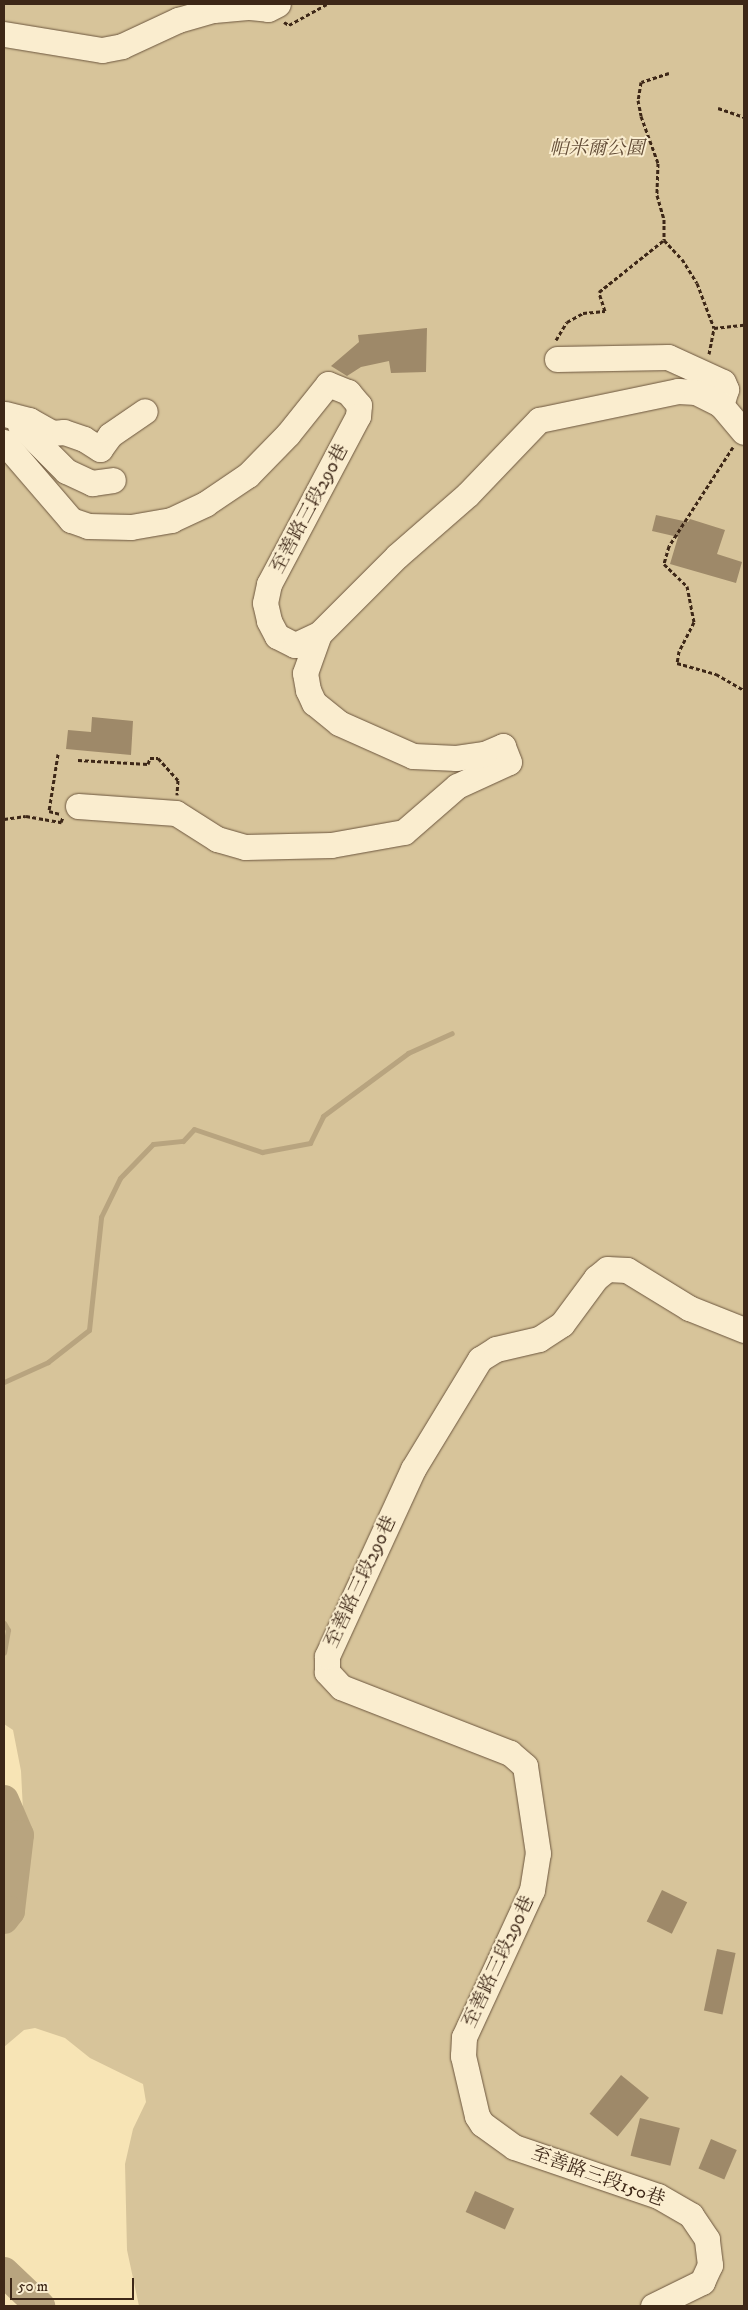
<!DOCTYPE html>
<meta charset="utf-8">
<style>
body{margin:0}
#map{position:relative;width:748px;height:2310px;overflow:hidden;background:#f7e4b5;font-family:"IM FELL DW Pica","Noto Serif TC",serif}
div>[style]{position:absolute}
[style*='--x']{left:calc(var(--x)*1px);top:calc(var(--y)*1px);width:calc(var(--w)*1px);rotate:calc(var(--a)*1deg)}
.green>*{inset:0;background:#d7c49a}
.stream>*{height:5px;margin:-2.5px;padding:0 2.5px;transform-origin:2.5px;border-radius:2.5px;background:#b8a47f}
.river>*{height:30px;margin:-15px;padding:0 15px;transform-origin:15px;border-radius:15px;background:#b8a47f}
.building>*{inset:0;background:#9e8969;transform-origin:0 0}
.path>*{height:3px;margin-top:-1.5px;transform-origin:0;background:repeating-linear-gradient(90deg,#3d2717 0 4px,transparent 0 6.5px)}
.roads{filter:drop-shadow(0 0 1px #6c563e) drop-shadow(0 0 1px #6c563e)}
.minor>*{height:25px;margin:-12.5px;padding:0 12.5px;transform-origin:12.5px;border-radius:12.5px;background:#faedcf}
span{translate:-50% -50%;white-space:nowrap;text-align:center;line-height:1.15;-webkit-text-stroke:4px #faedcf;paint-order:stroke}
.park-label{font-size:19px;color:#644e38;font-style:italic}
.street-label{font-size:19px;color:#3d2717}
.frame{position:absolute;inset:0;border:5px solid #3d2717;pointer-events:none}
.scale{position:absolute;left:10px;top:2278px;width:124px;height:22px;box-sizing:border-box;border:2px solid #3d2717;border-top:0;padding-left:6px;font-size:15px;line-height:18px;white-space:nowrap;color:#3d2717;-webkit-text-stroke:4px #faedcf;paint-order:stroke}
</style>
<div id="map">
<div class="green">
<i style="clip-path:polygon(4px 4px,744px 4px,744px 2306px,139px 2306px,127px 2250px,125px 2164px,133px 2129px,146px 2102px,143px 2084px,90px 2058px,65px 2038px,35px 2028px,24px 2030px,4px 2047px,4px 1926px,23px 1856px,24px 1831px,21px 1771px,13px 1730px,4px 1724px)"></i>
</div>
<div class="stream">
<i style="--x:4;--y:1382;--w:48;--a:-24.4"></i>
<i style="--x:48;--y:1362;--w:52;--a:-38"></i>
<i style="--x:89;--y:1330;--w:114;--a:-83.9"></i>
<i style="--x:101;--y:1217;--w:43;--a:-64"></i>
<i style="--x:120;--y:1178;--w:47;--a:-45.9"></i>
<i style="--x:153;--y:1144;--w:30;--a:-6"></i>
<i style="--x:183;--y:1141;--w:16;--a:-47"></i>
<i style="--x:194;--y:1129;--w:72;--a:18.7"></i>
<i style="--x:262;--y:1152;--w:49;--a:-10.6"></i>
<i style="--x:310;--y:1143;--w:30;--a:-64"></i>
<i style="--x:323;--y:1116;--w:106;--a:-36.5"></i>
<i style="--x:408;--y:1053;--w:48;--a:-24.4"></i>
<i style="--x:4;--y:1623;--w:8;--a:60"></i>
<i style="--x:8;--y:1630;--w:23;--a:100"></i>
</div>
<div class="river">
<i style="--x:4;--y:1800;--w:38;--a:67"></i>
<i style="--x:19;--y:1835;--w:77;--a:96.8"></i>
<i style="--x:10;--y:1911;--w:10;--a:127"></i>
<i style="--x:4;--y:2272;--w:50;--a:43.4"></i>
</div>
<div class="building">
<i style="clip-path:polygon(427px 328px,426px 372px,391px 373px,389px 361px,361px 367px,347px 376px,331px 366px,359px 342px,358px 335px)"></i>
<i style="clip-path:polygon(656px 515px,688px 522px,690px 519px,725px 530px,717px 554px,742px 562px,736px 583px,670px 564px,678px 537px,652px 531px)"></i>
<i style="clip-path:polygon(92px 717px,133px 721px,131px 755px,66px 749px,68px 730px,91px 732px)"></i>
<i style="left:662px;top:1890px;width:28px;height:35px;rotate:26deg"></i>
<i style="left:717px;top:1949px;width:19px;height:63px;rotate:12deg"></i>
<i style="left:621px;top:2075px;width:36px;height:50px;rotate:39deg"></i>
<i style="left:640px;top:2118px;width:41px;height:39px;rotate:14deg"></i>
<i style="left:711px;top:2139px;width:28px;height:32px;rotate:23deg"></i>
<i style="left:475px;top:2191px;width:43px;height:23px;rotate:24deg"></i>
</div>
<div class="path">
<i style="--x:284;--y:22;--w:6;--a:31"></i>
<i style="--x:289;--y:25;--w:43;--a:-28.9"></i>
<i style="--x:669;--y:73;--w:29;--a:162"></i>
<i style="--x:641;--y:82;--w:18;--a:99"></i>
<i style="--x:638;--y:100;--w:16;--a:79"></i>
<i style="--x:641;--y:116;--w:50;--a:70.1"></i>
<i style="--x:658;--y:163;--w:32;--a:92"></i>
<i style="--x:657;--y:195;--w:25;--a:74"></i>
<i style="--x:664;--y:219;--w:21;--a:90"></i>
<i style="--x:664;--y:240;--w:26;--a:47"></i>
<i style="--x:682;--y:259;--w:28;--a:58"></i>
<i style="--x:697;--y:283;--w:48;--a:69.3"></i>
<i style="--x:718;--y:108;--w:28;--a:19"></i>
<i style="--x:556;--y:340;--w:21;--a:-59"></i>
<i style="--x:567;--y:322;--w:18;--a:-29"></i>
<i style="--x:583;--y:313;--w:22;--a:-5"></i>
<i style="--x:605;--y:311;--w:20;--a:-108"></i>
<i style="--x:599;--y:292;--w:83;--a:-38.7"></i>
<i style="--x:709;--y:354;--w:26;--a:-79"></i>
<i style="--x:714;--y:328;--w:30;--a:-6"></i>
<i style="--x:733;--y:447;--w:118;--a:122.9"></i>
<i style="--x:669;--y:546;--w:19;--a:106"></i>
<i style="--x:664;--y:564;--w:32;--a:44"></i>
<i style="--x:687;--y:586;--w:37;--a:79"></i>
<i style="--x:694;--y:622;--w:33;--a:117"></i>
<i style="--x:679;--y:651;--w:12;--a:99"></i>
<i style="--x:677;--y:663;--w:41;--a:15.8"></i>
<i style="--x:716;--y:674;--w:32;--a:30"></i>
<i style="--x:58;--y:754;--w:58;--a:99"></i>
<i style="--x:49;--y:811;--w:11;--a:15"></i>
<i style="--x:78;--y:760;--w:70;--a:3.3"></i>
<i style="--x:148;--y:764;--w:6;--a:-72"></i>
<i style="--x:150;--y:758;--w:8;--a:0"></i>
<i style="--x:158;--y:758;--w:30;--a:48"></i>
<i style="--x:178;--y:780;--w:15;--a:94"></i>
<i style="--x:4;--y:819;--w:22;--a:-8"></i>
<i style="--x:26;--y:816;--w:36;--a:10"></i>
<i style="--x:61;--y:822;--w:5;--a:-68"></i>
</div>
<div class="roads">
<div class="minor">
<i style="--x:4;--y:34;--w:99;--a:9.3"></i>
<i style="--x:102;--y:50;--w:20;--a:-11"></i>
<i style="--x:122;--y:46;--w:62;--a:-24.9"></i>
<i style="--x:178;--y:20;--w:37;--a:-16"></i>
<i style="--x:214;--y:10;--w:36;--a:-5"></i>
<i style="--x:250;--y:7;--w:18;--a:6"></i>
<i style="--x:268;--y:9;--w:11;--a:-27"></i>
<i style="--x:557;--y:359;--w:111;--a:-1"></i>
<i style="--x:668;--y:357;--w:60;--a:24.4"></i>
<i style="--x:723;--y:382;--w:8;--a:67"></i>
<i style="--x:726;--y:389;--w:17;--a:107"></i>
<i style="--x:5;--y:414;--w:25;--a:14"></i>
<i style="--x:29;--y:420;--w:26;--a:29"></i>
<i style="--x:52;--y:433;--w:12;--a:-5"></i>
<i style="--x:64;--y:432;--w:21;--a:19"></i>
<i style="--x:84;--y:439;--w:19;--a:32"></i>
<i style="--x:100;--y:449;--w:17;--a:-54"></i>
<i style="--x:110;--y:435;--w:42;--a:-34.4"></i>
<i style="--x:20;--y:425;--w:65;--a:45"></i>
<i style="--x:66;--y:471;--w:29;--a:25"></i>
<i style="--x:92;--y:483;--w:21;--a:-8"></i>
<i style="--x:4;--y:442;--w:103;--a:49.3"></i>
<i style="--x:71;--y:520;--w:18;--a:19"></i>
<i style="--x:88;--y:526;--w:43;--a:1.3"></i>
<i style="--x:131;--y:527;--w:41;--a:-9.9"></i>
<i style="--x:171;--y:520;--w:38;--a:-25"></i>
<i style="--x:205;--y:504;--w:52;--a:-34"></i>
<i style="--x:248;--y:475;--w:57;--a:-45.7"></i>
<i style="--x:288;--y:434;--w:64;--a:-51.3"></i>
<i style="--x:328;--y:384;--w:22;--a:22"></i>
<i style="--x:348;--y:392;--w:17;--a:50"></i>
<i style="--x:359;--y:405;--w:11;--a:95"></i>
<i style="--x:358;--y:416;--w:190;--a:117.9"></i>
<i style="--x:269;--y:584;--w:19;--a:102"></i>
<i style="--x:265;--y:603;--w:18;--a:77"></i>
<i style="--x:269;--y:621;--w:17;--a:62"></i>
<i style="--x:277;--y:636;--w:20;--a:27"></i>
<i style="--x:295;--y:645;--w:26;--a:-25"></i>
<i style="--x:319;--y:634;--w:110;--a:-45"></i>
<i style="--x:397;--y:556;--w:94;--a:-41.1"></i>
<i style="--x:468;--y:494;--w:103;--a:-46.2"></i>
<i style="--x:539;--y:420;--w:142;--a:-11.8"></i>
<i style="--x:678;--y:391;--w:18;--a:3"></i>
<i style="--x:696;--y:392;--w:28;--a:27"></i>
<i style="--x:721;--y:405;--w:35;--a:50"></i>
<i style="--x:78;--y:806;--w:98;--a:4.1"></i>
<i style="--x:176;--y:813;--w:49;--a:32.4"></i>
<i style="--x:217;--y:839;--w:29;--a:16"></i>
<i style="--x:245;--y:847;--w:86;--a:-1.3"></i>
<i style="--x:331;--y:845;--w:74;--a:-10.1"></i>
<i style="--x:404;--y:832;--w:70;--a:-41"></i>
<i style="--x:457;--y:786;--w:57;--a:-24.8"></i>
<i style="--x:509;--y:762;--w:17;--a:-111"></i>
<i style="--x:503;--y:746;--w:21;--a:157"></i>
<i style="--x:484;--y:754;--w:28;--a:172"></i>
<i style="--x:456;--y:758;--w:43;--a:-177.3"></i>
<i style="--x:413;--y:756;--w:81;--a:-156"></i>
<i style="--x:339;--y:723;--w:32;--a:-141"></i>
<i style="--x:314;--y:703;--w:14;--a:-115"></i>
<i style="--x:308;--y:690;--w:17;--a:-100"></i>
<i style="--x:305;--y:673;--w:41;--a:-70.3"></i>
<i style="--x:653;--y:2306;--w:55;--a:-26.1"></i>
<i style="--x:702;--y:2282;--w:19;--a:-65"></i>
<i style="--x:710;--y:2265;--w:26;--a:-97"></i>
<i style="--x:707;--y:2239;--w:29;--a:-124"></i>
<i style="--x:691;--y:2215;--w:38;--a:-150"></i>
<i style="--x:658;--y:2196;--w:152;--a:-161.2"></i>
<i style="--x:514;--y:2147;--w:39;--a:-144"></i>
<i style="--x:482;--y:2124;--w:9;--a:-122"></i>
<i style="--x:477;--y:2116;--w:62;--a:-103.1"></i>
<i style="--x:463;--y:2056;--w:19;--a:-87"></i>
<i style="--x:464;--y:2037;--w:162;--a:-65.2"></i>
<i style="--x:532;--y:1890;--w:37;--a:-81"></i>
<i style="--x:538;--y:1853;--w:88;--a:-98.5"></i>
<i style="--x:525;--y:1766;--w:20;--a:-139"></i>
<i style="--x:510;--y:1753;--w:181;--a:-158.7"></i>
<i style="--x:341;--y:1687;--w:21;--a:-133"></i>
<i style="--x:327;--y:1672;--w:16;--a:-90"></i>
<i style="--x:327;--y:1656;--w:206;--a:-65.3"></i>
<i style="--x:413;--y:1469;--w:129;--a:-58.7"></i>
<i style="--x:480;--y:1359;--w:19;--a:-32"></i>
<i style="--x:496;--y:1349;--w:44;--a:-13.1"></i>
<i style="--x:539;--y:1339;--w:27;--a:-33"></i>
<i style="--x:562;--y:1324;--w:57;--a:-53.5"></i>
<i style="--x:596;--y:1278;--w:14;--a:-39"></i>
<i style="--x:607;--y:1269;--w:20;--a:3"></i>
<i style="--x:627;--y:1270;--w:73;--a:31.5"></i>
<i style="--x:689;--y:1308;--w:59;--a:21.8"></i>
</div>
</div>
<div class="park-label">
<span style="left:597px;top:149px">帕米爾公園</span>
</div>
<div class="street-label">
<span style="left:310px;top:509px;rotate:-62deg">至善路三段290巷</span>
<span style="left:361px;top:1582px;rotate:-65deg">至善路三段290巷</span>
<span style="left:499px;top:1962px;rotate:-65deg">至善路三段290巷</span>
<span style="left:598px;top:2177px;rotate:20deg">至善路三段150巷</span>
</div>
<div class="frame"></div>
<div class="scale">50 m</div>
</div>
